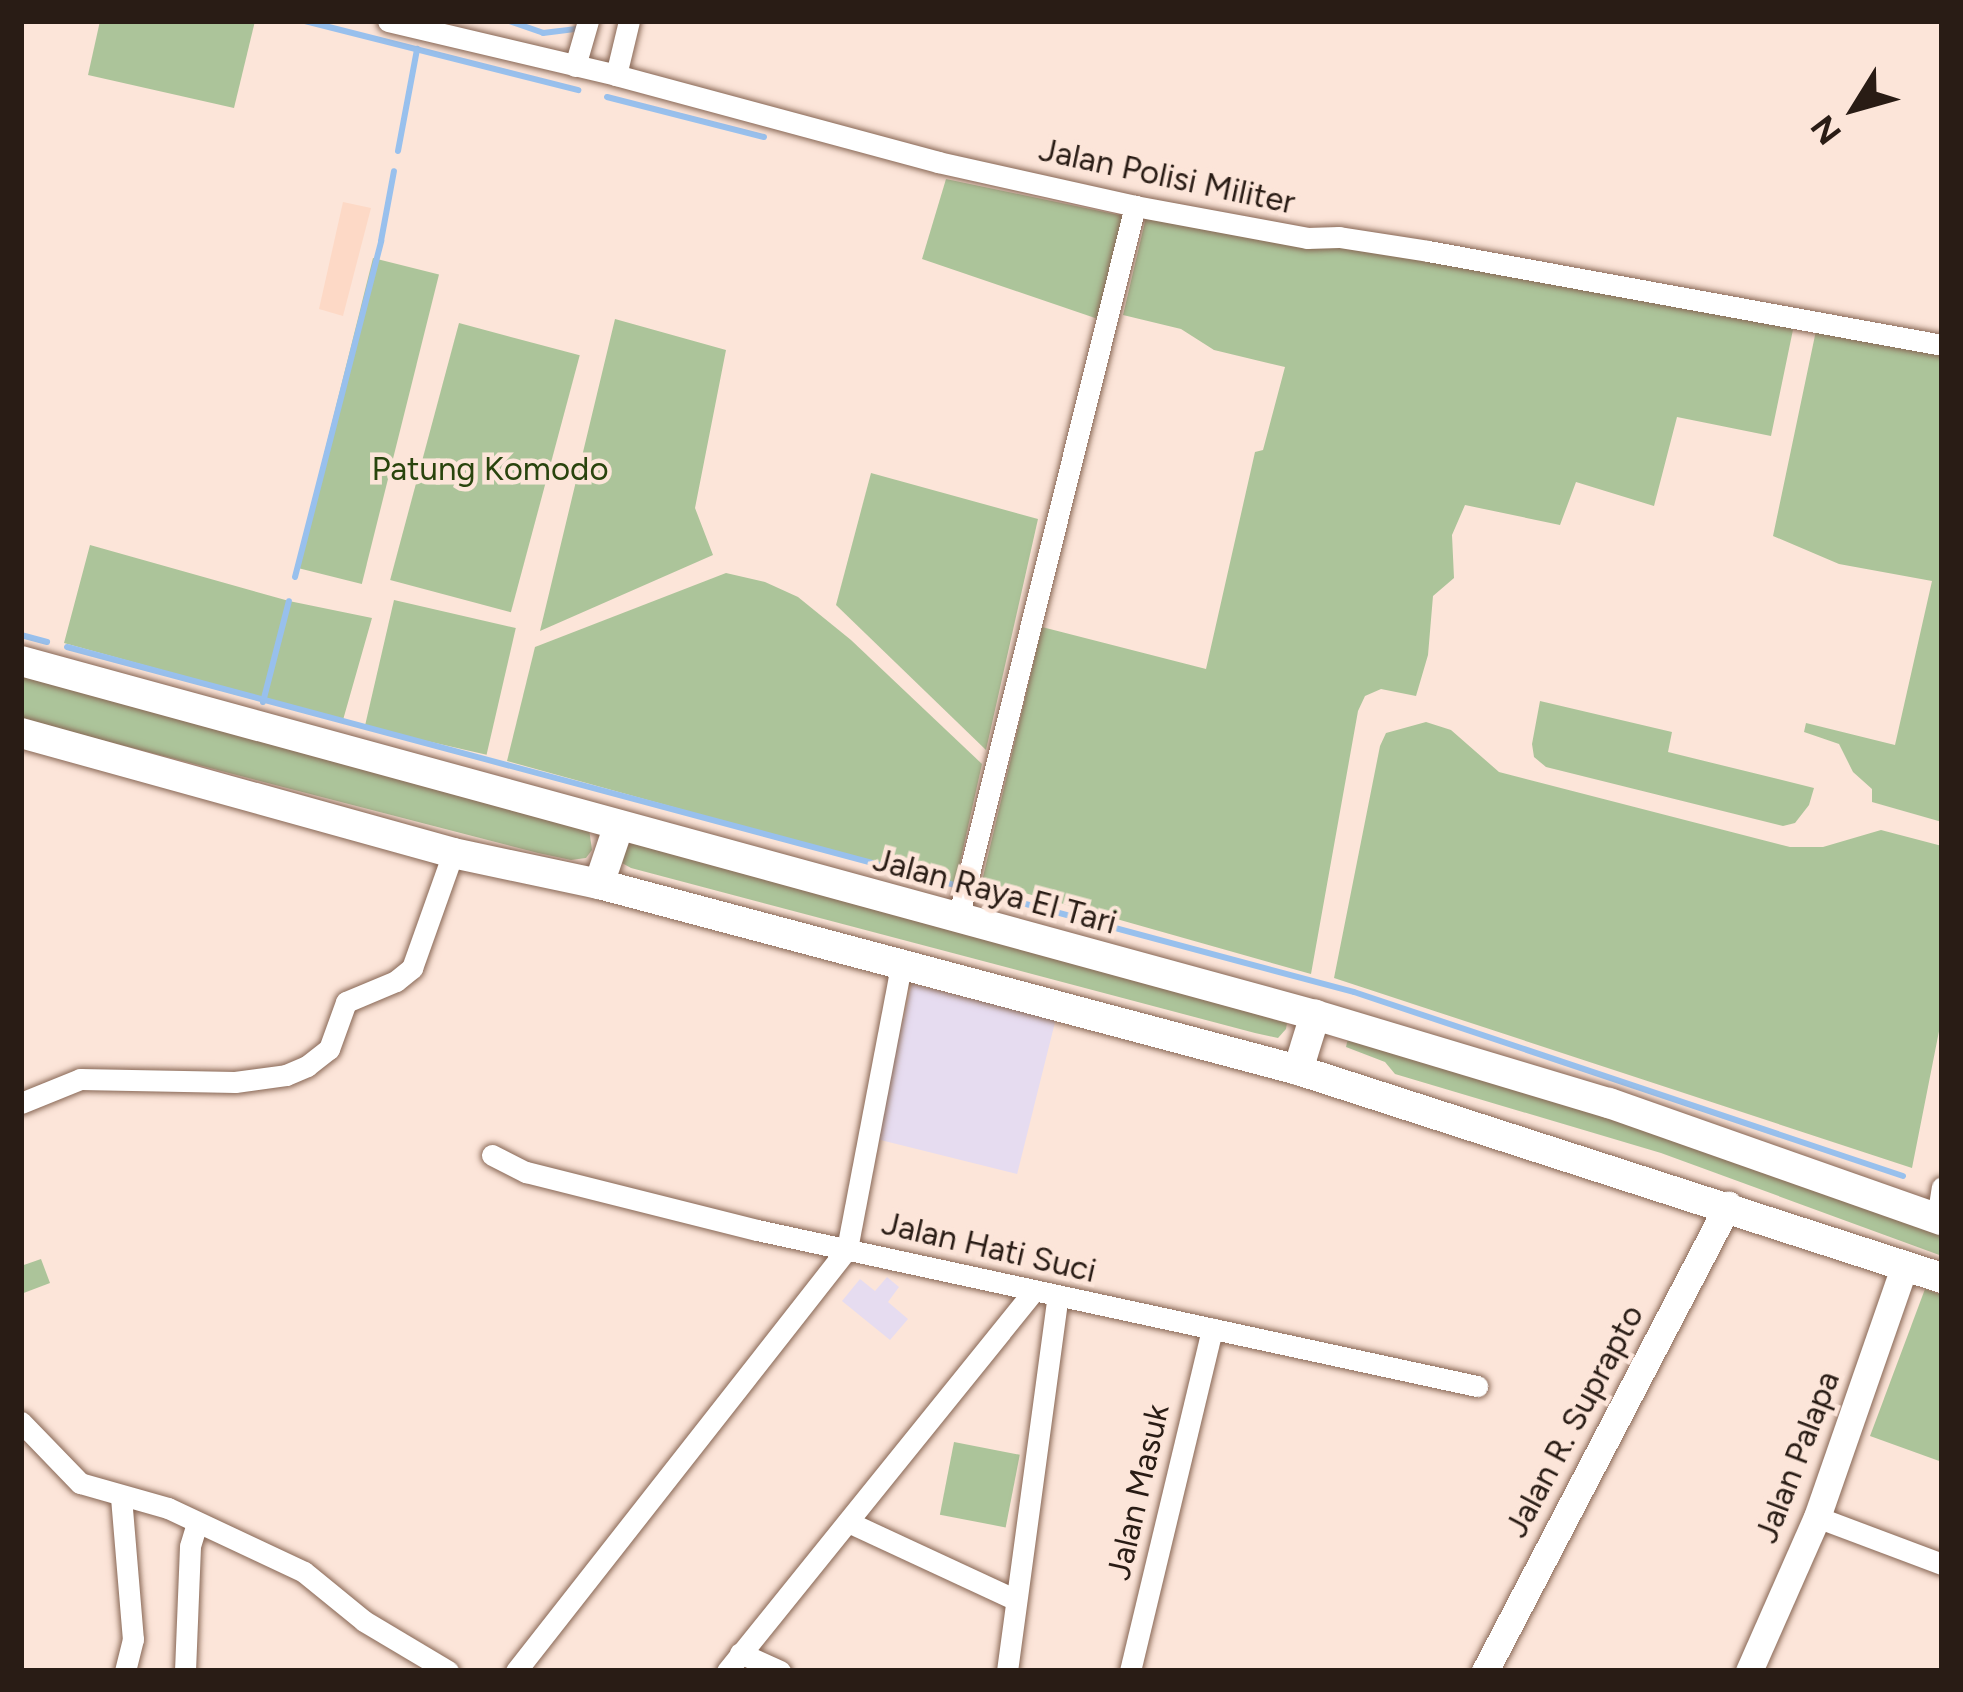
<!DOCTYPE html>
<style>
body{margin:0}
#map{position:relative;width:1963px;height:1692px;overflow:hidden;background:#fce5d9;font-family:Figtree,sans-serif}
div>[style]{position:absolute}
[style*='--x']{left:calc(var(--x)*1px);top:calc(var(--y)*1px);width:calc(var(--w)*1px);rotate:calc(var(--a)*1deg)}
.built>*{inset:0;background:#fdd9c6}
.education>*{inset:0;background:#e6dcf0;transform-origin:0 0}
.green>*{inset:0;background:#acc49a;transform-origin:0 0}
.stream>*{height:6px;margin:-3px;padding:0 3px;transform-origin:3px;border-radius:3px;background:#98c0ed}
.roads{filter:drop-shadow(0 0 3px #876654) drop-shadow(0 0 3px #876654)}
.street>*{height:21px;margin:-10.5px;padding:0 10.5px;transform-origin:10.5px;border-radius:10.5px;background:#fff}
.secondary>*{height:27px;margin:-13.5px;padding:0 13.5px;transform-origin:13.5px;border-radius:13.5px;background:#fff}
.primary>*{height:30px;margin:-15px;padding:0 15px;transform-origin:15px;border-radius:15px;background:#fff}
span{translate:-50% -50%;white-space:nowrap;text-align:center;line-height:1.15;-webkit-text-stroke:9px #fce5d9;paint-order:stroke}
.street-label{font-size:33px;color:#291c15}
.park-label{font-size:33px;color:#29440d}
.frame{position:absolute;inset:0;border:24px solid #291c15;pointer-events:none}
.north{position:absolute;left:1795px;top:48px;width:120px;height:120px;-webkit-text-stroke:9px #fce5d9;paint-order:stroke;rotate:233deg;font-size:33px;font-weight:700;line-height:48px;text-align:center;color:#291c15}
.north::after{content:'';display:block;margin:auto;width:42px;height:54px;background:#291c15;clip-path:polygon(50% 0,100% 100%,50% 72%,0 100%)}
</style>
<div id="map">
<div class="built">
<i style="clip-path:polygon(343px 202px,371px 208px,343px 316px,319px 309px)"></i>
</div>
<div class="education">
<i style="left:912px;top:984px;width:148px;height:159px;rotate:14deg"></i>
<i style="clip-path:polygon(887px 1277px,899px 1287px,888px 1302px,908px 1319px,890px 1340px,842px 1301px,860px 1279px,875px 1291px)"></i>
</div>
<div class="green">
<i style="clip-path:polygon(100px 21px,255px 21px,234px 108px,88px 75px)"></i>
<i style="clip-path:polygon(946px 179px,1124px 216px,1098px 319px,922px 259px)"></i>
<i style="clip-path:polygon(1147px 213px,1795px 320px,1771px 436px,1677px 417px,1654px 506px,1576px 482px,1560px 525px,1465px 505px,1452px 535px,1454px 578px,1433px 596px,1428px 655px,1416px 696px,1381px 689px,1365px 696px,1358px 711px,1311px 974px,982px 881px,1042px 627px,1206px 669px,1255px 452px,1263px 450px,1285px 367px,1214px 350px,1181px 329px,1123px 315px)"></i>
<i style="left:373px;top:258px;width:68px;height:319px;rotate:14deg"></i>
<i style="clip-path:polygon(615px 319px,726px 350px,695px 508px,713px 555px,540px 631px)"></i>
<i style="clip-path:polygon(1818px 321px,1942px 345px,1942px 822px,1872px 802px,1872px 789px,1853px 772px,1839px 744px,1804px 732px,1806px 723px,1895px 745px,1932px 581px,1839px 564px,1773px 536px)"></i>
<i style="left:459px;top:323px;width:125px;height:266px;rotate:15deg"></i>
<i style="clip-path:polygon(871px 473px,1038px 519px,986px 750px,836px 605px)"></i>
<i style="clip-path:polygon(90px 545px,289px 601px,372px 618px,343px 720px,64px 643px)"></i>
<i style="clip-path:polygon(726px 573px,765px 582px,798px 597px,851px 640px,982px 764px,955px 885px,507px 761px,535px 647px)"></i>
<i style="left:394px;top:600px;width:125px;height:130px;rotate:13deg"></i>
<i style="clip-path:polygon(21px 668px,589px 829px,592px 850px,586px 858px,571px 860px,538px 853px,21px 719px)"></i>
<i style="clip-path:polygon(1540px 701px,1672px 732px,1668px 752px,1814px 788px,1809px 805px,1795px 823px,1783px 826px,1546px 767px,1534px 757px,1532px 744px)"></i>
<i style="clip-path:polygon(1426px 722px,1451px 730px,1499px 772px,1790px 847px,1823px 847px,1881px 830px,1942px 846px,1942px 1016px,1912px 1168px,1334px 978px,1380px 746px,1386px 733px)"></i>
<i style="clip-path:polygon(630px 836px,1287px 1023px,1286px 1029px,1278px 1038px,1255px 1033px,631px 868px,622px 863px)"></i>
<i style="clip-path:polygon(1349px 1034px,1942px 1226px,1942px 1256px,1661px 1153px,1395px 1074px,1385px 1062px,1346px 1047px)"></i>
<i style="clip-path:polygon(41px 1259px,50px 1283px,21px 1294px,21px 1266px)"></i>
<i style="clip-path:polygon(1925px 1289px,1942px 1295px,1942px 1462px,1870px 1436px)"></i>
<i style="left:954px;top:1442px;width:67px;height:74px;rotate:11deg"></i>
</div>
<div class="stream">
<i style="--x:305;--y:21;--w:282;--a:14.2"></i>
<i style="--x:509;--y:21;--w:36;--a:19"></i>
<i style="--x:543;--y:33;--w:34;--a:-7"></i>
<i style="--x:607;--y:97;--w:162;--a:14.3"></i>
<i style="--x:398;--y:151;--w:104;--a:-79.4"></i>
<i style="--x:295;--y:577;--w:347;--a:-75.6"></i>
<i style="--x:381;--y:241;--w:71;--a:-79.5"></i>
<i style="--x:21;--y:635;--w:27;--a:15"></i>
<i style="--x:67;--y:647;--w:1332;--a:15.01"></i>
<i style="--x:1354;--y:992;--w:579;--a:18.53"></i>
<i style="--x:263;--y:702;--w:104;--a:-75.6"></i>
</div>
<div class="roads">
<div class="street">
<i style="--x:388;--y:21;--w:234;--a:13.3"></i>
<i style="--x:616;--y:75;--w:334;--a:15.1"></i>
<i style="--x:938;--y:162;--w:202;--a:12.6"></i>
<i style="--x:1135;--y:206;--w:175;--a:10.5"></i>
<i style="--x:1307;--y:238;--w:32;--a:-2"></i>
<i style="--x:1339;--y:237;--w:90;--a:8.9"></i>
<i style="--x:1428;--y:251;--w:523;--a:10.36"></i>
<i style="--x:575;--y:66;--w:47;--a:-73.9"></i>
<i style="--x:616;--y:75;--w:56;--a:-76.5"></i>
<i style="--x:958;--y:918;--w:734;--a:-76.04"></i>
<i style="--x:21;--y:1103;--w:64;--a:-22.1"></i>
<i style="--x:80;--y:1079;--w:155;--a:1.1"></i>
<i style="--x:235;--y:1082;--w:51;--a:-7.8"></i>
<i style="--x:286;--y:1075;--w:23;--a:-23"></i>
<i style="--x:307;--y:1066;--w:28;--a:-38"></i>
<i style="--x:329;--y:1049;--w:50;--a:-70.1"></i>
<i style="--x:346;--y:1002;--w:54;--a:-22.8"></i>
<i style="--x:396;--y:981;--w:21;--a:-39"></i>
<i style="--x:412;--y:968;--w:122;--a:-70.4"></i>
<i style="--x:492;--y:1155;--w:38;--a:27"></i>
<i style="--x:526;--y:1172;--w:238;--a:14.1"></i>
<i style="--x:757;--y:1230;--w:737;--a:12.23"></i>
<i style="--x:1937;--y:1218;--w:31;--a:-81"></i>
<i style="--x:21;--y:1422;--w:85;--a:46"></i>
<i style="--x:80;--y:1483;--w:91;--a:15.9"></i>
<i style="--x:168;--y:1508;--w:150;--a:25.2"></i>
<i style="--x:304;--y:1572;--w:77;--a:39.2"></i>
<i style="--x:364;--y:1621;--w:98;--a:30.8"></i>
<i style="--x:121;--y:1497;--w:143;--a:85.2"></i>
<i style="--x:133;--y:1639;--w:33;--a:104"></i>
<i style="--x:1817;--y:1517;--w:134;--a:20.6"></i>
<i style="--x:848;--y:1522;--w:185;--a:24.9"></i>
<i style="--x:740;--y:1653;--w:44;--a:24.2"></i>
<i style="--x:185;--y:1671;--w:125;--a:-87.7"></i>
<i style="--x:190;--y:1546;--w:24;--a:-73"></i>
<i style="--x:516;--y:1671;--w:536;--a:-51.89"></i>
<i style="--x:847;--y:1249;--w:288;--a:-79.2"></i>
<i style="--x:727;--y:1671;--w:487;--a:-51.1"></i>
<i style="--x:1007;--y:1671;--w:378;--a:-82.3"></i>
<i style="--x:1130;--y:1671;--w:352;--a:-76.5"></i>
</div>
<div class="secondary">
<i style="--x:1485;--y:1671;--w:526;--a:-62.46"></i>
<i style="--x:1749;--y:1671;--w:168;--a:-66.2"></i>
<i style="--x:1817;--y:1517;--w:267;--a:-70.8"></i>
</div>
<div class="primary">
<i style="--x:21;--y:661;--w:1342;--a:15.3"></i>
<i style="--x:1315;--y:1015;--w:307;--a:16.7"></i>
<i style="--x:1609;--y:1103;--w:353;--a:19.4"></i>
<i style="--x:21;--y:733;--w:448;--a:15.5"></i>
<i style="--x:453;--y:853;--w:149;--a:12"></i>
<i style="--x:599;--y:884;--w:723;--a:14.9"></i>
<i style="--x:1298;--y:1070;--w:677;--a:17.9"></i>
<i style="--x:599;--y:884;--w:59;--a:-71.3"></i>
<i style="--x:1298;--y:1070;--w:58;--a:-72.8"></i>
</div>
</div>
<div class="street-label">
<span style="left:1167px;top:176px;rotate:12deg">Jalan Polisi Militer</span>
<span style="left:995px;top:891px;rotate:15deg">Jalan Raya El Tari</span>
<span style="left:989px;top:1247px;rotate:13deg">Jalan Hati Suci</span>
<span style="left:1574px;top:1421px;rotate:-62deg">Jalan R. Suprapto</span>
<span style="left:1797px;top:1457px;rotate:-69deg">Jalan Palapa</span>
<span style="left:1138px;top:1492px;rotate:-77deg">Jalan Masuk</span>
</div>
<div class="park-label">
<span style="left:490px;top:469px">Patung Komodo</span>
</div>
<div class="frame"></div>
<div class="north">N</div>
</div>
